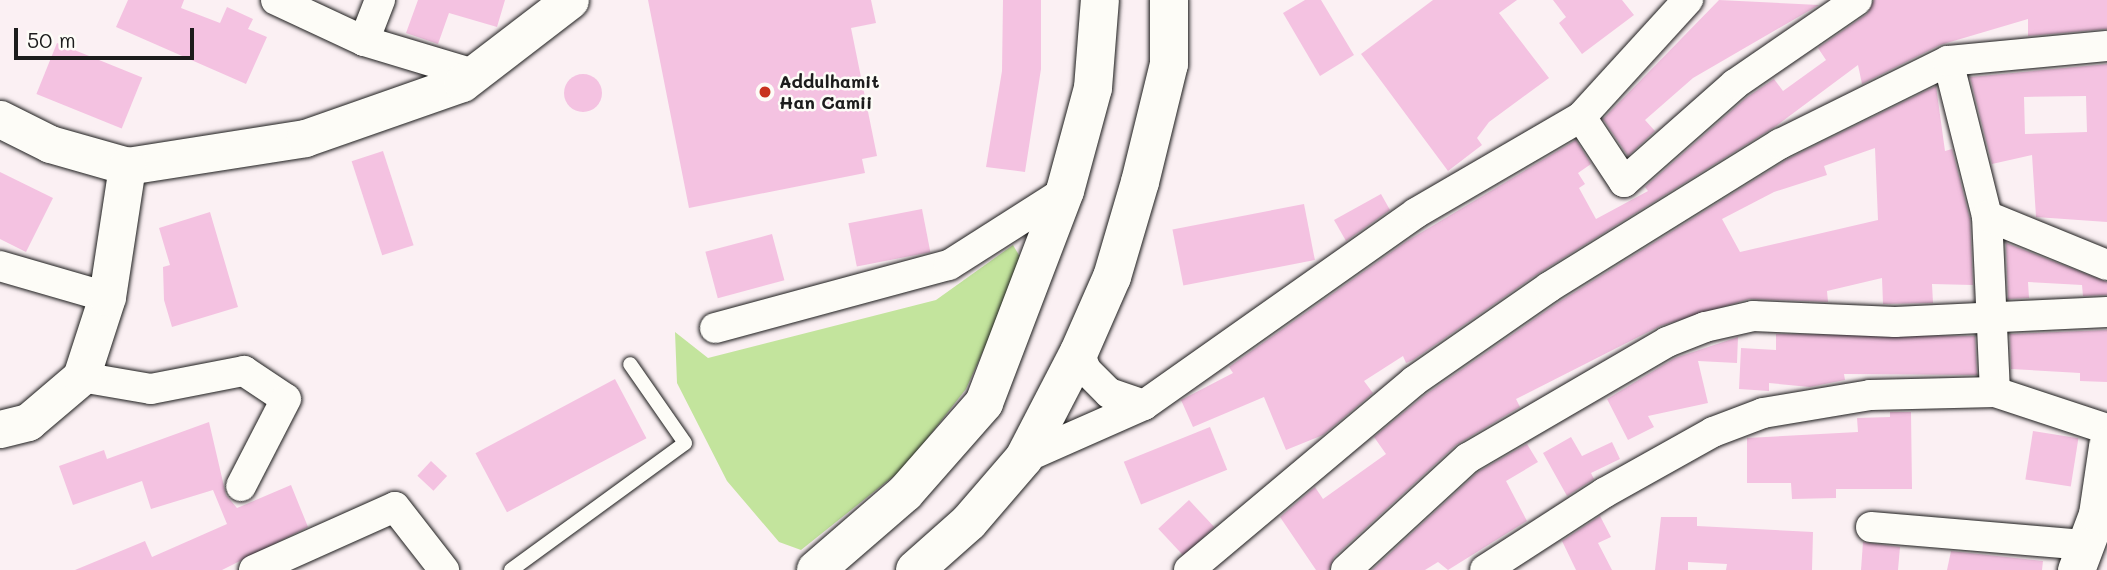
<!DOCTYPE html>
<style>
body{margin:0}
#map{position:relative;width:2107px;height:570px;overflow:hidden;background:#fbf0f3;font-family:Mali,sans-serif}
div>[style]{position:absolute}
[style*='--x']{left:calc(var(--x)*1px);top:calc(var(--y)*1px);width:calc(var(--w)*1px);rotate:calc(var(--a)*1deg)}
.green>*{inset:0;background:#c3e49d}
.building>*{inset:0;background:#f4c2e1;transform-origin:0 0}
.round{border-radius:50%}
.roads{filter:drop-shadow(0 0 2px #1c1c1c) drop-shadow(0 0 2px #1c1c1c)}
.service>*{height:14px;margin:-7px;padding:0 7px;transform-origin:7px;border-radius:7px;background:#fdfcf7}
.minor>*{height:30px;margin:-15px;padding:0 15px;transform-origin:15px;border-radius:15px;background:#fdfcf7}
.tertiary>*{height:37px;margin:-18.5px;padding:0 18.5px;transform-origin:18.5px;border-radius:18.5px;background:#fdfcf7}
.secondary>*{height:38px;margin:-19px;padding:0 19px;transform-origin:19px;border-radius:19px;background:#fdfcf7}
.dots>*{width:19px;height:19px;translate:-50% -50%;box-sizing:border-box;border:4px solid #fdfcf7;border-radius:50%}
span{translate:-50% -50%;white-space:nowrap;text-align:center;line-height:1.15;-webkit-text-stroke:5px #fdfcf7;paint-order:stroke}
.poi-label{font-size:18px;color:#1c1c1c;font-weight:700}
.left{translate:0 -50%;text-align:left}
.scale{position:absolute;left:14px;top:28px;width:180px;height:32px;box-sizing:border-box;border:4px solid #1c1c1c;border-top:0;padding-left:9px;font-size:21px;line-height:24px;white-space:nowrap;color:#1c1c1c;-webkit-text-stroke:5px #fdfcf7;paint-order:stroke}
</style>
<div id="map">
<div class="green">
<i style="clip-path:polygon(1013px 245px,1023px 262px,966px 389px,905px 467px,801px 550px,779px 542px,727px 481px,677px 383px,675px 332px,708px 358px,936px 300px)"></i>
</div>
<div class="building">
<i style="clip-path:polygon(128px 0,184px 0,181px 8px,220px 23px,227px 7px,253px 19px,248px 29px,267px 37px,246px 84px,116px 27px)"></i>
<i style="clip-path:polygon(418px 0,505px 0,497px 27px,449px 13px,438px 44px,406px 33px)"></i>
<i style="clip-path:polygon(648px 0,871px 0,876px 23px,851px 28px,877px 156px,862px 159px,865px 173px,689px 208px)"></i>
<i style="clip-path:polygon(1003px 0,1041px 0,1041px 69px,1025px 172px,986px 167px,1002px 71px)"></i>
<i style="clip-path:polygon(1305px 0,1321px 0,1354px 55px,1320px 76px,1283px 13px)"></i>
<i style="clip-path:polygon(1433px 0,1517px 0,1499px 13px,1549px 78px,1489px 122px,1477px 138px,1482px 145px,1448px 171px,1361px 54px)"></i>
<i style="clip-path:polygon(1553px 0,1622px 0,1634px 15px,1582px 54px,1559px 23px,1566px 17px)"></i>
<i style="clip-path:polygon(1719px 0,1819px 5px,1693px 78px,1645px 120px,1655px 131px,1628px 156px,1603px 119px)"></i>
<i style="clip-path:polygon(1874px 0,2107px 0,2107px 29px,2028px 36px,2028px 19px,1940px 45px,1862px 84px,1858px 65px,1776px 126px,1539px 273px,1413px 360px,1406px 363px,1403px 356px,1364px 381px,1373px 393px,1323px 435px,1286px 450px,1264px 397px,1193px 427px,1181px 400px,1233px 373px,1229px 367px,1407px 241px,1576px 140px,1591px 164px,1578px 173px,1585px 184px,1579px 188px,1596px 219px,1648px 191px,1645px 187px,1746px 98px,1774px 79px,1783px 91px,1826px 60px,1818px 48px,1867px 14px)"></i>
<i style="left:57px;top:43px;width:92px;height:55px;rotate:22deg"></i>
<i style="clip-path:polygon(evenodd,2107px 64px,2107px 222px,2036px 217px,2032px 155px,1992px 164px,1970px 77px,2107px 64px,2086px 96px,2087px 132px,2025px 134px,2024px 97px,2086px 96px)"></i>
<i class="round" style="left:564px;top:74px;width:38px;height:38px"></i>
<i style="clip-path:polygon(evenodd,1936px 86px,1945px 151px,1952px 149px,1970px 219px,1973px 285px,1932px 284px,1933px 303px,1883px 304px,1882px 278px,1827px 291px,1828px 302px,1749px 299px,1660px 326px,1516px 399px,1520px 407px,1456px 445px,1334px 557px,1329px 570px,1316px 570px,1280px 517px,1315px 487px,1323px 499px,1386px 454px,1374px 437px,1425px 395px,1559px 302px,1788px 159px,1936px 86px,1875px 148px,1878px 220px,1740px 252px,1722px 219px,1774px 192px,1827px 175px,1824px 166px,1875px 148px)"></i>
<i style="left:383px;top:151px;width:99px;height:33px;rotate:72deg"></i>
<i style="clip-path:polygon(0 172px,53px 198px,26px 252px,0 239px)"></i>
<i style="clip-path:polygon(1381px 194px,1390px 210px,1346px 241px,1334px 220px)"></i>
<i style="left:1304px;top:204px;width:57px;height:134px;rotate:79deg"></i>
<i style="left:922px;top:209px;width:44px;height:75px;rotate:79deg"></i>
<i style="clip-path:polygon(210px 212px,238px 307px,172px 327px,164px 300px,163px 267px,170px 265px,159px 228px)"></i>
<i style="left:772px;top:234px;width:48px;height:69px;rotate:75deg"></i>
<i style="clip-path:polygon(2006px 243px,2107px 282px,2107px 295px,2083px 296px,2082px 285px,2028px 282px,2029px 298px,2008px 299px)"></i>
<i style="clip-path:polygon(2107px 330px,2107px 382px,2080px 381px,2080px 373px,2011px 369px,2010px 334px)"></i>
<i style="clip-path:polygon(1776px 334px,1975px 336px,1977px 375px,1844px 374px,1845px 380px,1810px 387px,1769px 383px,1769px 391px,1739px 389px,1741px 348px,1776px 350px)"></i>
<i style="clip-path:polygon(1738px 337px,1737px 363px,1698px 361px,1708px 403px,1648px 416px,1654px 427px,1628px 440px,1607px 399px,1675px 358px)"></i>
<i style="left:615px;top:379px;width:67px;height:158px;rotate:62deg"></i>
<i style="clip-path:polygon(1890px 412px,1911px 412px,1912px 489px,1836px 489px,1836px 498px,1792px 499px,1791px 483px,1747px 483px,1747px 438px,1858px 432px,1857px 418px,1890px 417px)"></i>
<i style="clip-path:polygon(209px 422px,226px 495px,237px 508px,291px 485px,308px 527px,222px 570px,75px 570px,145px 541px,152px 557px,227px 524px,213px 490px,151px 509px,142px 481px,73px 505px,59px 466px,104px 450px,107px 459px)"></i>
<i style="left:1210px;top:427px;width:46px;height:93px;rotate:68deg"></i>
<i style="left:2033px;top:431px;width:46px;height:49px;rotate:9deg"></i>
<i style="clip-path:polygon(1571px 437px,1582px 456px,1612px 442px,1620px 459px,1591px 473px,1594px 479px,1567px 496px,1543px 453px)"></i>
<i style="clip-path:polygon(1527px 444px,1538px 462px,1506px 481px,1527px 521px,1448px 570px,1438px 562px,1425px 570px,1372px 570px,1478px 472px)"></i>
<i style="left:431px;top:461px;width:22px;height:20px;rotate:43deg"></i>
<i style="left:1189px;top:500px;width:37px;height:42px;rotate:47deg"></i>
<i style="clip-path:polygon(1600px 516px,1611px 537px,1598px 543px,1612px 570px,1576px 570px,1562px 541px)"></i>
<i style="clip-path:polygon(1661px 517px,1697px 517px,1697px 526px,1813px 532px,1812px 570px,1726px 570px,1727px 564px,1688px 562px,1688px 570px,1655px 570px)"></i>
<i style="clip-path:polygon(1863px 542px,1900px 547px,1898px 570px,1861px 570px)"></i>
<i style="clip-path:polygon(1951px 551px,2043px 561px,2042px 570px,1947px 570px)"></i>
</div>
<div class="roads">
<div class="service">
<i style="--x:511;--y:570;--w:215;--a:-36.1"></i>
<i style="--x:685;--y:443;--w:96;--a:-124.8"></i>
</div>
<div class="minor">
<i style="--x:276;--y:0;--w:97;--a:25"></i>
<i style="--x:364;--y:41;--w:115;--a:16.7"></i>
<i style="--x:364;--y:41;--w:44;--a:-68.7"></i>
<i style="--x:1948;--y:61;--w:160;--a:75.9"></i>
<i style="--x:1987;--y:216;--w:176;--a:87.4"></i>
<i style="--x:1581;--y:117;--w:78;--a:56.5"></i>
<i style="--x:1624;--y:182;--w:148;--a:-41.4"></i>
<i style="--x:1735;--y:84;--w:148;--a:-34.5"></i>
<i style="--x:1987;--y:216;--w:130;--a:22.2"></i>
<i style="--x:0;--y:266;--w:111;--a:16.2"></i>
<i style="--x:715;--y:328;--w:242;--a:-15.1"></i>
<i style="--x:949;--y:265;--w:138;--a:-32.5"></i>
<i style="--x:1079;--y:352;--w:19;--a:69"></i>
<i style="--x:1086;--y:370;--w:33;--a:45"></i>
<i style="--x:1109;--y:393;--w:37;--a:19"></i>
<i style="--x:81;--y:377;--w:71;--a:9.7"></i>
<i style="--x:151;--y:389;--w:95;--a:-11"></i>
<i style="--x:244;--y:371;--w:50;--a:33.7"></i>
<i style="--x:286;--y:399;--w:98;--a:117.3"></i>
<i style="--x:1024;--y:458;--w:131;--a:-23.8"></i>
<i style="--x:1144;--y:405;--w:333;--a:-35.2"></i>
<i style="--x:1416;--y:213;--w:191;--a:-30.2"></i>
<i style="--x:1581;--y:117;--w:159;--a:-47.6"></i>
<i style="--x:1871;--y:527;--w:216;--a:4.8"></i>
<i style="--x:254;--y:570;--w:154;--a:-24.1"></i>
<i style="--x:395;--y:507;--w:80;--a:52.1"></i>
<i style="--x:1189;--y:570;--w:294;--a:-40"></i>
<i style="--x:1414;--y:381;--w:165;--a:-34.8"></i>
<i style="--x:1549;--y:287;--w:272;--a:-31.8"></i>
<i style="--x:1780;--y:144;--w:187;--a:-26.3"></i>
<i style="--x:1948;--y:61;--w:160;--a:-5.4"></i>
<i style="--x:1346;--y:570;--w:166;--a:-42.6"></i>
<i style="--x:1468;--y:458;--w:230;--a:-30.2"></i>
<i style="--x:1667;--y:342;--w:41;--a:-21.5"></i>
<i style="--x:1705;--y:327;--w:49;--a:-12.9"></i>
<i style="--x:1753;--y:316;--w:142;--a:2.4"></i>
<i style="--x:1895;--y:322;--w:212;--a:-2.7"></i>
<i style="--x:1485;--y:570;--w:142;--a:-32.9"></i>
<i style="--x:1604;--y:493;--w:125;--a:-29.2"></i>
<i style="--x:1713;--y:432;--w:53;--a:-20.8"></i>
<i style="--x:1763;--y:413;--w:109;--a:-9.5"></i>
<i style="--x:1870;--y:395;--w:125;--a:-1.4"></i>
<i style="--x:1995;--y:392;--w:118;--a:18.3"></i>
</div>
<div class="tertiary">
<i style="--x:0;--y:119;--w:56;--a:26.6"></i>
<i style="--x:50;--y:144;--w:80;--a:15.9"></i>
<i style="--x:127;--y:166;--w:180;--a:-8.9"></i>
<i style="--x:305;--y:138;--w:166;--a:-19.3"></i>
<i style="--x:462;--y:83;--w:136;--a:-37.5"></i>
<i style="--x:0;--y:429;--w:29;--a:-14"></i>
<i style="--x:28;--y:422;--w:70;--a:-40.3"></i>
<i style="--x:81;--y:377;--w:84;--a:-72"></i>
<i style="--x:107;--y:297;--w:133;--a:-81.3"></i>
<i style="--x:2076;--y:570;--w:60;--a:-69.4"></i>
<i style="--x:2097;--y:514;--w:69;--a:-81.6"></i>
</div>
<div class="secondary">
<i style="--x:816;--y:570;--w:118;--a:-40.9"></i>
<i style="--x:905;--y:493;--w:120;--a:-48.7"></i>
<i style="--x:984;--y:403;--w:227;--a:-69.1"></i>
<i style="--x:1065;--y:191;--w:107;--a:-74.8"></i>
<i style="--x:1093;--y:88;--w:88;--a:-85.5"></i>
<i style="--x:915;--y:570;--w:72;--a:-41.6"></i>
<i style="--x:969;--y:522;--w:84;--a:-49.3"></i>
<i style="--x:1024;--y:458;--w:119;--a:-62.6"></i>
<i style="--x:1079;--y:352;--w:82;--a:-66.3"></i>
<i style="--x:1112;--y:277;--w:99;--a:-73.6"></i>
<i style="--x:1140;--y:182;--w:122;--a:-76.2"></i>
<i style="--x:1169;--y:64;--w:64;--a:-90"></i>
</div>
</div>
<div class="dots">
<i style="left:765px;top:92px;background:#c8321e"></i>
</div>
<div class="poi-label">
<span class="left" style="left:779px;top:92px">Addulhamit<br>Han Camii</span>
</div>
<div class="scale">50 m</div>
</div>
